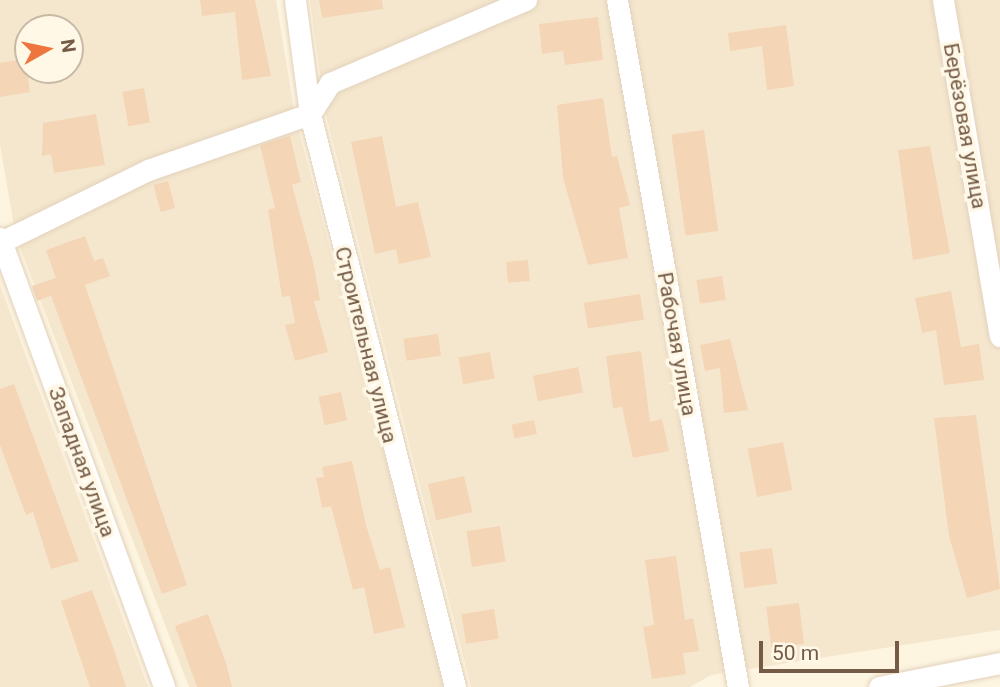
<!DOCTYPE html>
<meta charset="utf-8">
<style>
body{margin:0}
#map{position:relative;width:1000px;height:687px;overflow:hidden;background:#fdf5e0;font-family:Roboto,sans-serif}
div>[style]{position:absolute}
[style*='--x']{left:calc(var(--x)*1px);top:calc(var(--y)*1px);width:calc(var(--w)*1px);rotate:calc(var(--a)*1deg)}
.residential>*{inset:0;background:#f5e7ce}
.building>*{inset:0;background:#f4d5b6;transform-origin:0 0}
.roads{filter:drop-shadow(0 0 2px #e2d1bc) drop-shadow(0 0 2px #e2d1bc)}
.minor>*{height:21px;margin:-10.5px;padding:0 10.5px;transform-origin:10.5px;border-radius:10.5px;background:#fff}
span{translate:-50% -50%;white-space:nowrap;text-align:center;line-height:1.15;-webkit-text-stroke:7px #fff8e7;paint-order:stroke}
.street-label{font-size:21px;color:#755b46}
.north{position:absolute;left:14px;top:14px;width:70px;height:70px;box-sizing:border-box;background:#fff8e7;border:2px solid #c8b9a7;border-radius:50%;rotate:81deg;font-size:19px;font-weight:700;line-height:28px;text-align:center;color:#755b46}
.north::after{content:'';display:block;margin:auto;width:24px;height:32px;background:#ee763e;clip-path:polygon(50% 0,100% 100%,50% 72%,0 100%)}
.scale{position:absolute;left:759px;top:641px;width:140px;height:32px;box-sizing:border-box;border:4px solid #755b46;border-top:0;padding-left:9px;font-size:21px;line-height:24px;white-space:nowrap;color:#755b46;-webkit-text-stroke:5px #fff8e7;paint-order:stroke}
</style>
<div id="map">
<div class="residential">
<i style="clip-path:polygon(evenodd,0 0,276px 0,295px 116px,446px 687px,189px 687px,16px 237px,0 145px,0 0,28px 28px,70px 28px,70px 70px,28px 70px,28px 28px)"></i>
<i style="clip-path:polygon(310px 0,1000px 0,1000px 630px,711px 675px,690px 687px,471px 687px,325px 111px)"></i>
<i style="clip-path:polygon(0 285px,148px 687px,0 687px)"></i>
</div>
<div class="building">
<i style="clip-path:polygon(200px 0,255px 0,271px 76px,242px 80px,235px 12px,202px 16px)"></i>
<i style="clip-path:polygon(319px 0,382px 0,383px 9px,322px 18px)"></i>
<i style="clip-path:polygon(598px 17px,603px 60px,565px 65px,563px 51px,542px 54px,539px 24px)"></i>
<i style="clip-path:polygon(786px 25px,794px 86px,767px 90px,762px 46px,730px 51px,728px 33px)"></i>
<i style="clip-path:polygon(25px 59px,30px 92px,0 97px,0 63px)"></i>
<i style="left:144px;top:88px;width:35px;height:22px;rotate:80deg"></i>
<i style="clip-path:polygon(603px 98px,612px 157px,617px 156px,630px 205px,619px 208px,628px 258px,588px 265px,563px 178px,557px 105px)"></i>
<i style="clip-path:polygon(96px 114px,105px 165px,54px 173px,51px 154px,42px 156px,43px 123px)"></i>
<i style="left:704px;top:130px;width:102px;height:33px;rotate:82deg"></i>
<i style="clip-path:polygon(290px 136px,301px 182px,292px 185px,314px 266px,320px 300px,314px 301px,328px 352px,295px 361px,285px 325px,295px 323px,290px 296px,282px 297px,268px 210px,275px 208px,260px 145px)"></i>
<i style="clip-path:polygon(382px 136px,396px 207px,418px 202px,431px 257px,399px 264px,396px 249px,375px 254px,351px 142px)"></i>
<i style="clip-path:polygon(930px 146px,950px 253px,913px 260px,898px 150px)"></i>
<i style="left:168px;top:181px;width:28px;height:15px;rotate:75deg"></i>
<i style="clip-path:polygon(85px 236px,94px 261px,103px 258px,110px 276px,85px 285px,187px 585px,162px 594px,51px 296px,37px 301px,32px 286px,56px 278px,46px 250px)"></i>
<i style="left:528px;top:260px;width:21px;height:22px;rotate:85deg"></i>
<i style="left:722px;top:276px;width:24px;height:26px;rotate:81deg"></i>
<i style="clip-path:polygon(951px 291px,961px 347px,979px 344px,984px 380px,944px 385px,936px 330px,922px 333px,915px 298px)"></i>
<i style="left:640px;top:294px;width:26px;height:57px;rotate:81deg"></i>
<i style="left:438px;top:334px;width:22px;height:35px;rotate:82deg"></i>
<i style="clip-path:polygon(730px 339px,748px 410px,724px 413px,720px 368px,705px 371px,700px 345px)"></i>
<i style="clip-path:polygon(641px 351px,650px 422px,662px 419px,669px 451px,633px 458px,622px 407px,613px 408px,606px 356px)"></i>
<i style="left:490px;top:352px;width:27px;height:32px;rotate:80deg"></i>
<i style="left:578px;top:367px;width:26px;height:46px;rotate:79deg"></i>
<i style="clip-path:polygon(14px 384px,79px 561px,51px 569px,33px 512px,26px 515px,0 445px,0 389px)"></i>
<i style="left:341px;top:392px;width:29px;height:23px;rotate:78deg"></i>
<i style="clip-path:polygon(976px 415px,1000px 589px,967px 598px,949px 536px,934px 418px)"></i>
<i style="left:534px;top:420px;width:14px;height:23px;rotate:78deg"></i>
<i style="left:783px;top:442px;width:49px;height:36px;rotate:79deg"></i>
<i style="clip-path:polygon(352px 461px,366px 525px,380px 570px,390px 567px,405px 627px,374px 634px,364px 587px,353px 590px,331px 506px,322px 508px,316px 478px,324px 477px,322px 467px)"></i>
<i style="left:464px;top:476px;width:37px;height:37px;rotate:77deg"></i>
<i style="left:500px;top:526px;width:36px;height:34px;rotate:81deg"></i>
<i style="left:772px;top:548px;width:36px;height:33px;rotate:82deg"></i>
<i style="clip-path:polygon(676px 556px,685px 620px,693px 618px,699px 651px,683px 653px,686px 674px,652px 679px,643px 627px,654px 625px,645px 560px)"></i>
<i style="clip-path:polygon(92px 590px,114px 650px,126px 687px,90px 687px,61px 601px)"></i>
<i style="left:799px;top:603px;width:41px;height:33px;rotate:83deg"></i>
<i style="left:494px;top:609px;width:30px;height:33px;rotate:81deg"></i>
<i style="clip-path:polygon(208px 614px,226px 663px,232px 687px,197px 687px,175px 626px)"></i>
</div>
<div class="roads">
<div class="minor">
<i style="--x:295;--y:0;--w:115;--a:82.5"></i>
<i style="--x:310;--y:114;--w:591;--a:75.8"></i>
<i style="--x:617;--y:0;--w:698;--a:80.01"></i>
<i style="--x:943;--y:0;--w:341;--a:80.4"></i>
<i style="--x:0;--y:238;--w:478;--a:69.9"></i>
<i style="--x:1;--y:242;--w:164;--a:-26.1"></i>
<i style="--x:148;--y:170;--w:171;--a:-19.1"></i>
<i style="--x:310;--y:114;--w:37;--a:-57"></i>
<i style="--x:330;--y:83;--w:213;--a:-23"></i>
<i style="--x:879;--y:687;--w:123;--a:-11.2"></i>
</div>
</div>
<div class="street-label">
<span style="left:965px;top:126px;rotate:80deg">Берёзовая улица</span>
<span style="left:677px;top:344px;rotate:80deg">Рабочая улица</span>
<span style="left:366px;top:345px;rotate:76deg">Строительная улица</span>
<span style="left:82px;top:462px;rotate:70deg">Западная улица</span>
</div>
<div class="north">N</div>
<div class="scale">50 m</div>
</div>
